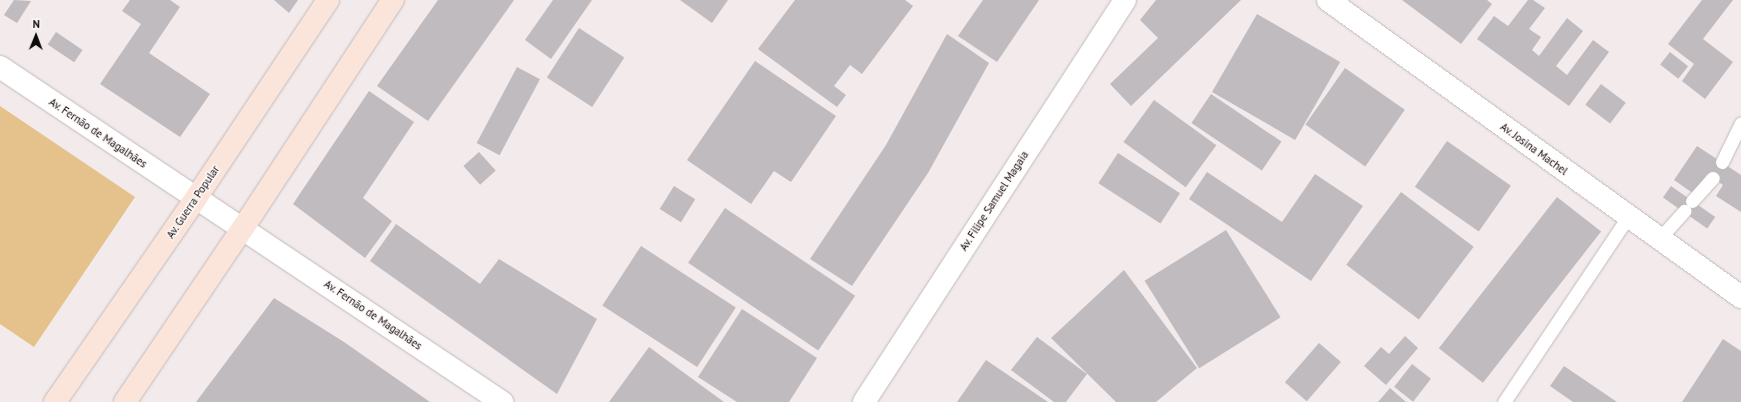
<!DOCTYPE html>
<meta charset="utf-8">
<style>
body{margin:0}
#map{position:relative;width:1741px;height:402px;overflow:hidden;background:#f2eaeb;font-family:"PT Sans",sans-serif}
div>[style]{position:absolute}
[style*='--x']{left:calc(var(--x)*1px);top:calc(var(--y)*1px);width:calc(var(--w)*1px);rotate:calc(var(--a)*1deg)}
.green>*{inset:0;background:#e5c28b}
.building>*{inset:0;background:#c0bbbe;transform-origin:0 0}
.roads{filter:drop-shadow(0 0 1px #c1babb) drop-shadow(0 0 1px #c1babb)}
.service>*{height:13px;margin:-6.5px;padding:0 6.5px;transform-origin:6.5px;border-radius:6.5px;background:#fff}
.minor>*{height:22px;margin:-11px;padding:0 11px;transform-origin:11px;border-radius:11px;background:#fff}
.secondary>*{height:22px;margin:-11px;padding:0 11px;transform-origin:11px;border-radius:11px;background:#fbe5da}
span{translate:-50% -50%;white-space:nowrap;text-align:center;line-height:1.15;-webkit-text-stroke:3px #fff8f8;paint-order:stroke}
.street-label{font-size:11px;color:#0d0b0b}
.north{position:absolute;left:16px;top:16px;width:40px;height:40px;-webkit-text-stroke:3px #fff8f8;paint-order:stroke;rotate:1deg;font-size:11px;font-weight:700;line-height:16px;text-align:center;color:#0d0b0b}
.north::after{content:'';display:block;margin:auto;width:14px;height:18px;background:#0d0b0b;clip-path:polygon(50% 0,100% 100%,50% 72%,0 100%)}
</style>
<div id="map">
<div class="green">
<i style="clip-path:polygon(0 106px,135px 197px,34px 347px,0 324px)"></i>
</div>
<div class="building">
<i style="clip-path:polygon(14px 0,31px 1px,17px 23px,4px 15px)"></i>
<i style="clip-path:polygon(130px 0,170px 0,180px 7px,149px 53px,210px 94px,180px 137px,100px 84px,141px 24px,122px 11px)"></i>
<i style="clip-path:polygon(274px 0,298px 0,289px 13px)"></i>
<i style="clip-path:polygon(438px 0,514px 0,428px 121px,377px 86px)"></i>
<i style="clip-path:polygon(553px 0,592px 0,551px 59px,525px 40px)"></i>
<i style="clip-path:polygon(680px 0,728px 0,712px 23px)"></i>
<i style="clip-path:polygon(795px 0,905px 0,913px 6px,862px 74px,850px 65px,834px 86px,846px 95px,837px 107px,758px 49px)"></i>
<i style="clip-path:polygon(983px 0,1039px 0,997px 62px,958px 36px)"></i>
<i style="clip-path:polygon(1156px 0,1241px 0,1131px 106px,1110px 84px,1158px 38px,1140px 20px)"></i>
<i style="clip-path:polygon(1402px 0,1487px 0,1492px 4px,1461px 44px)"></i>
<i style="clip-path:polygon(1528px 0,1533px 0,1545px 8px,1529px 29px,1541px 37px,1532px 50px,1539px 56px,1567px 18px,1583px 31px,1556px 66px,1567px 75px,1593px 40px,1609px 52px,1569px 106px,1477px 39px,1494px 16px,1508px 26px)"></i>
<i style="clip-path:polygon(1702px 0,1733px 0,1703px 39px,1733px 62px,1705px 99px,1682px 81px,1694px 64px,1668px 44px)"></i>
<i style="left:1257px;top:14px;width:96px;height:90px;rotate:30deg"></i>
<i style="left:579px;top:28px;width:54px;height:59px;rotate:33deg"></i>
<i style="left:56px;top:32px;width:32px;height:15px;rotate:34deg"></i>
<i style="clip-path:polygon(947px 34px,989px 63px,928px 173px,852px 286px,810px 259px,886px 145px)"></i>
<i style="left:1670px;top:52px;width:23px;height:16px;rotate:38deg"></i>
<i style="clip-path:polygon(755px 61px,836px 116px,791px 182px,774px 171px,751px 204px,687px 160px)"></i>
<i style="left:517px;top:67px;width:26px;height:86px;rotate:28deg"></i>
<i style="left:1345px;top:68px;width:73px;height:69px;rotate:35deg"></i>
<i style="left:1601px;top:84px;width:31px;height:26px;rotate:37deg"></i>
<i style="clip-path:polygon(369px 91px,414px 122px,363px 198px,392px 221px,365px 258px,293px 204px)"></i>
<i style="left:1211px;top:94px;width:85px;height:35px;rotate:34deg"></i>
<i style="left:1154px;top:100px;width:77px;height:52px;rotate:36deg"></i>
<i style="left:1447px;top:141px;width:78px;height:56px;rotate:35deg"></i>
<i style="clip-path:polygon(1697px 146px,1741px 175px,1741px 212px,1716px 196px,1723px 185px,1707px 174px,1694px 194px,1674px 180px)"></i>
<i style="left:479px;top:152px;width:25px;height:21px;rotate:48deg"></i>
<i style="left:1118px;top:153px;width:74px;height:36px;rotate:33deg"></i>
<i style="clip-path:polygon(1207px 172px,1282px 222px,1315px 174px,1363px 206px,1311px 281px,1189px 199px)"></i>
<i style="left:674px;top:186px;width:25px;height:27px;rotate:32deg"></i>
<i style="left:1671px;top:186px;width:54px;height:14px;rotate:35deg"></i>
<i style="left:1401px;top:192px;width:91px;height:91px;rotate:37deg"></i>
<i style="left:1557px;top:197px;width:56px;height:192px;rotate:38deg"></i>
<i style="left:725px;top:208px;width:157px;height:66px;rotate:34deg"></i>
<i style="clip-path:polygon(396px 224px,480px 284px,499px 259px,597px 319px,557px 394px,370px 261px)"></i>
<i style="left:1226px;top:230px;width:103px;height:96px;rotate:58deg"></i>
<i style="left:641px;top:246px;width:113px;height:71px;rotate:33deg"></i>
<i style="clip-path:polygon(1124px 270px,1197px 368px,1156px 402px,1116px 402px,1051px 338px)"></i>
<i style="clip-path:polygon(274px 298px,344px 342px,430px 402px,196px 402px)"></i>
<i style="clip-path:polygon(742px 309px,817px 358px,789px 402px,737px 402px,698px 377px)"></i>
<i style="clip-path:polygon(1405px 336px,1418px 348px,1386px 385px,1364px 366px,1381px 347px,1389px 354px)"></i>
<i style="clip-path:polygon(1037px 337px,1087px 374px,1066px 402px,1054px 402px,1011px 370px)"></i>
<i style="clip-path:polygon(1723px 339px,1741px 351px,1741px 402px,1682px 402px)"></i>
<i style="left:1319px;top:343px;width:29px;height:52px;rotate:41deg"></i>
<i style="clip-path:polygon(649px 347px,687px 375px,724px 402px,609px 402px)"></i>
<i style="clip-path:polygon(986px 360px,1048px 402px,957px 402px)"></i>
<i style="left:1412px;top:364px;width:24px;height:29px;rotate:38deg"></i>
<i style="clip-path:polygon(1564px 366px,1617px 402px,1573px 402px,1550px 386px)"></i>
<i style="clip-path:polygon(1390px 388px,1406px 402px,1378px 402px)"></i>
</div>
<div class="roads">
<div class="service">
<i style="--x:1722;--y:162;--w:43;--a:-64"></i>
<i style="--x:1692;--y:201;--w:31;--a:-48"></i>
<i style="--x:1659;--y:239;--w:38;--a:-48"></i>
<i style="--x:1504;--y:402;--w:223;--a:-56.2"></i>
</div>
<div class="minor">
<i style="--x:1328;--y:0;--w:509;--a:35.72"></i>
<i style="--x:0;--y:67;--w:604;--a:33.72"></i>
<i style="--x:864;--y:402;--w:479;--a:-57"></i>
</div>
<div class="secondary">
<i style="--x:55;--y:402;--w:248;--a:-55.3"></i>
<i style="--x:196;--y:198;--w:238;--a:-56.3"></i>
<i style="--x:125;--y:402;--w:210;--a:-55.9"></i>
<i style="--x:243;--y:228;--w:273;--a:-56.7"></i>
</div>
</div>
<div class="street-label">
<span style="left:98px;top:133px;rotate:34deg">Av. Fernão de Magalhães</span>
<span style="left:1534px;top:149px;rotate:36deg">Av. Josina Machel</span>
<span style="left:994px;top:201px;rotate:-57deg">Av. Filipe Samuel Magaia</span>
<span style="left:193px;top:202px;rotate:-56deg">Av. Guerra Popular</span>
<span style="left:373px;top:315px;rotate:34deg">Av. Fernão de Magalhães</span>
</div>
<div class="north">N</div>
</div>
